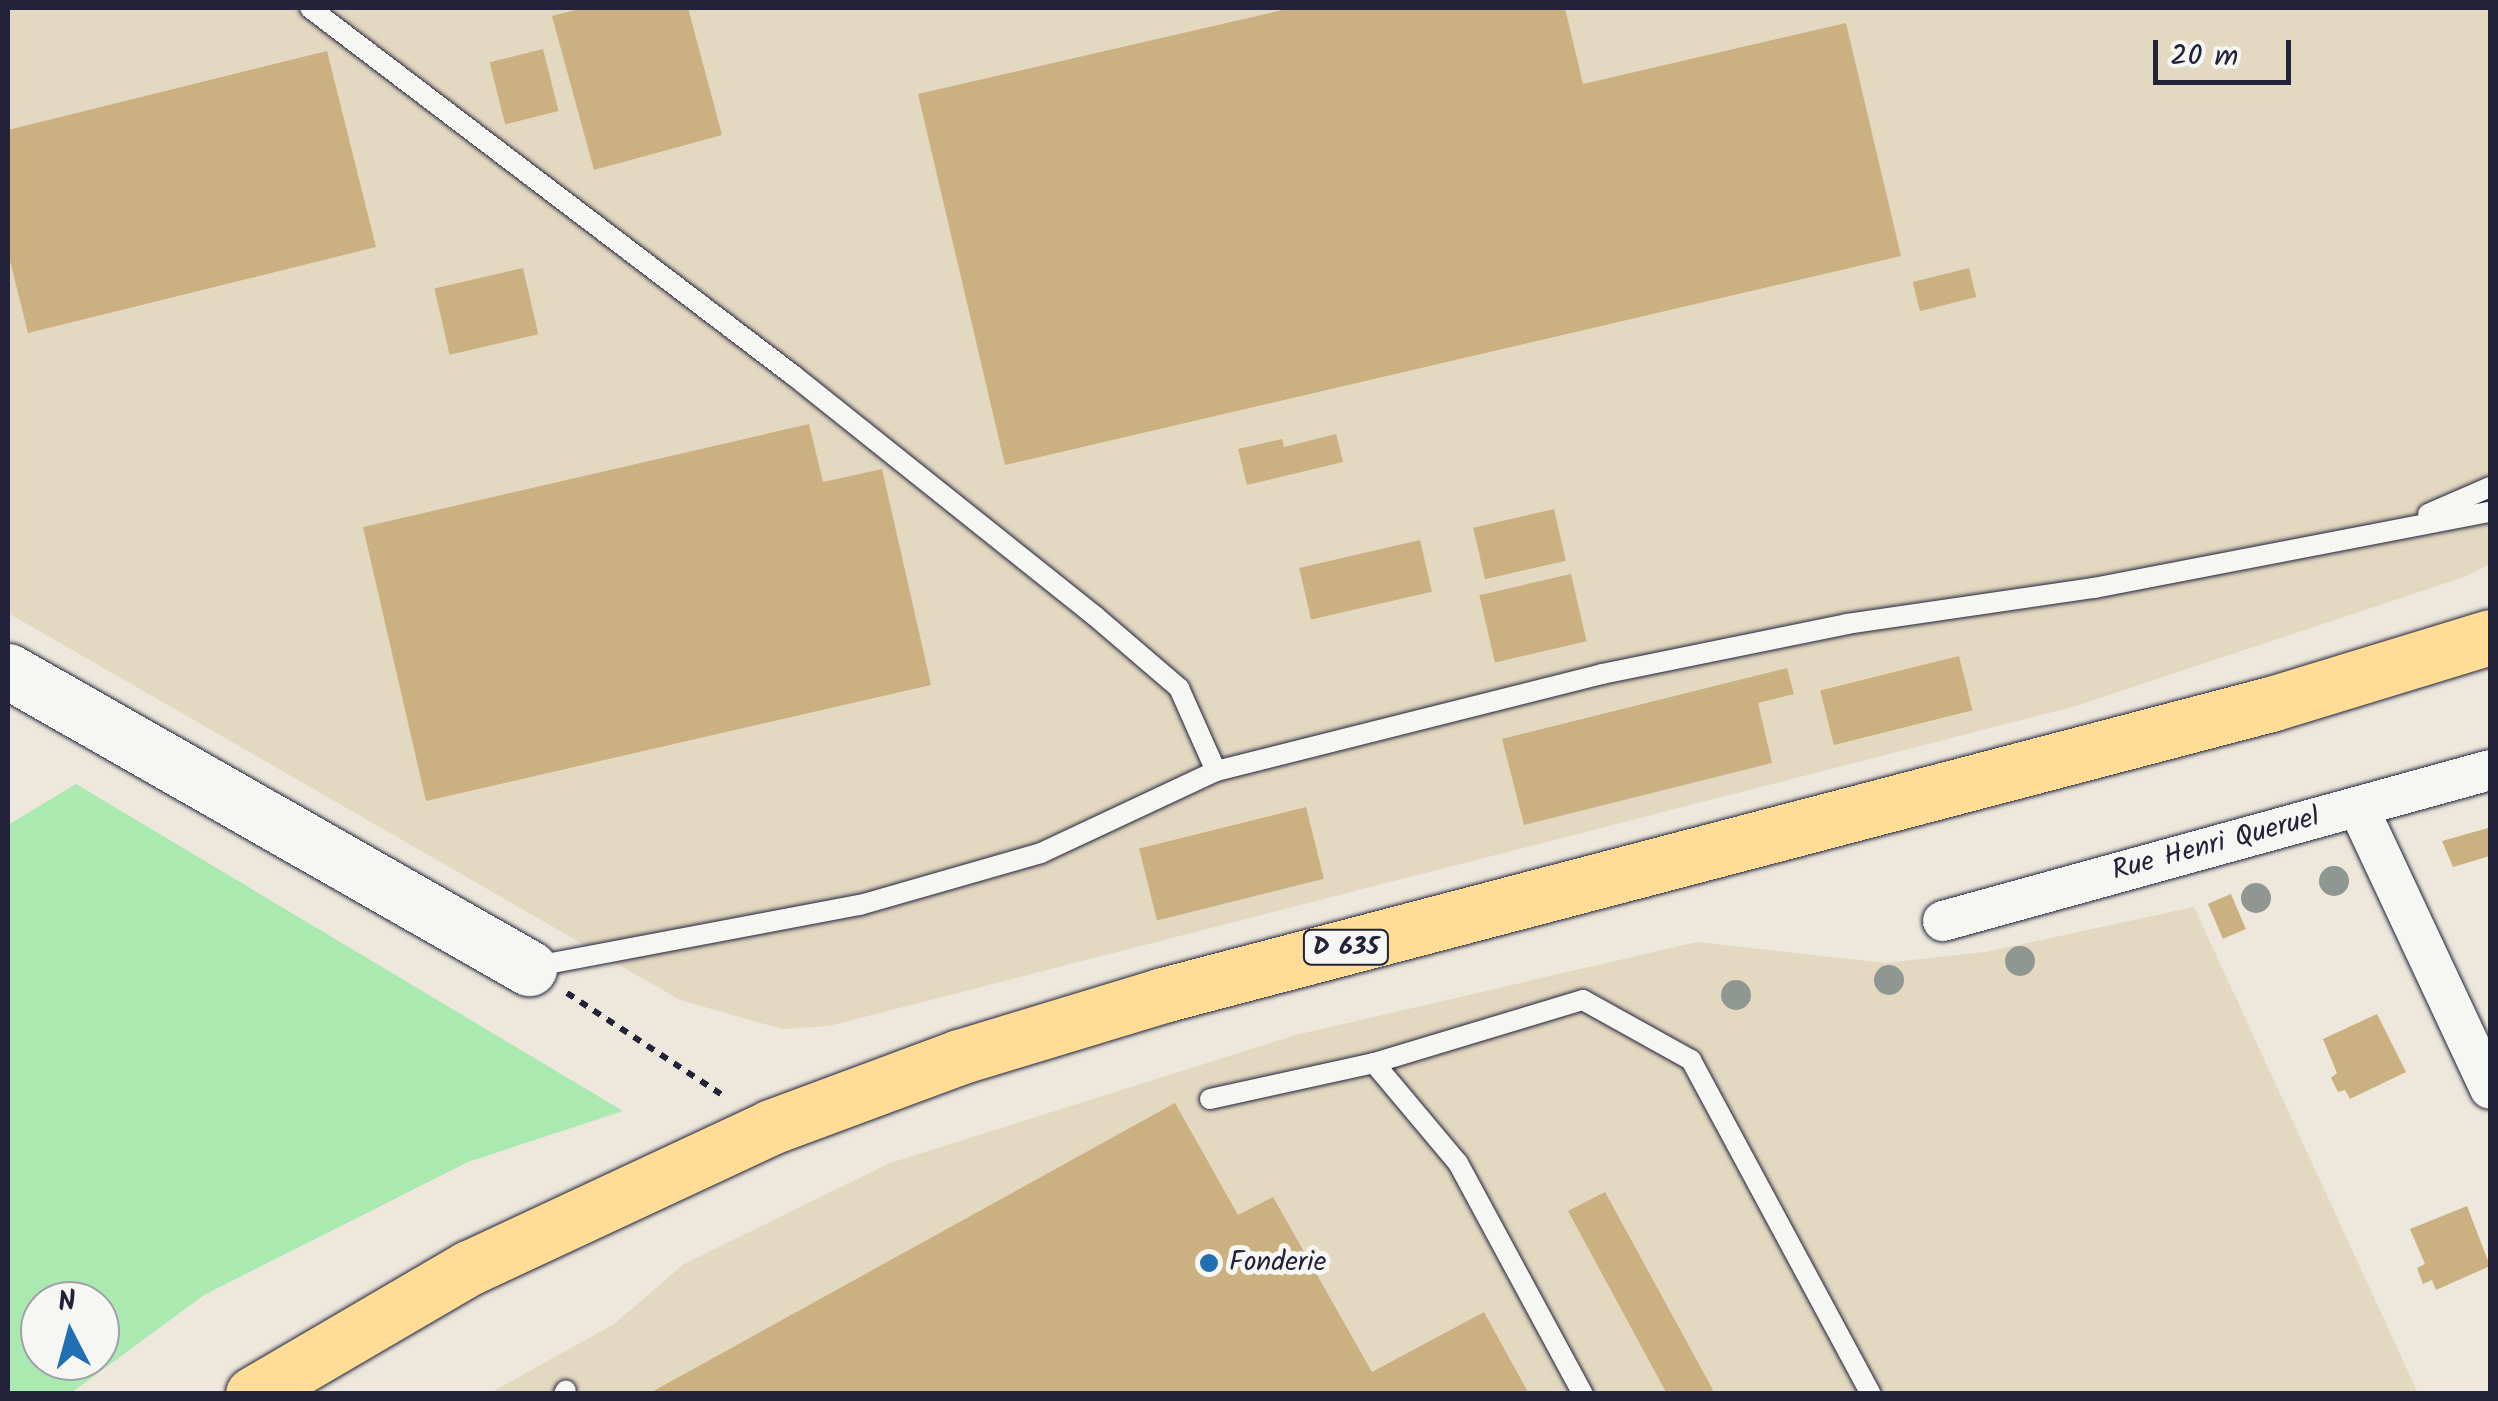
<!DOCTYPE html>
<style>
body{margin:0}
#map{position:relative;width:2498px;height:1401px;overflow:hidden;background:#ede8db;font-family:Kalam,sans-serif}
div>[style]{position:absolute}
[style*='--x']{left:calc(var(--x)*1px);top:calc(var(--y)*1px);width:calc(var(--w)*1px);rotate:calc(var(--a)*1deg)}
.built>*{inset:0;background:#e3d8c0}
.green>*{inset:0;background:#aae9b0}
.building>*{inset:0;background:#cbb181;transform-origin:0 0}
.path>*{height:6px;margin-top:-3px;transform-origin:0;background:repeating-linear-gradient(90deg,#22223b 0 8px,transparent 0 16px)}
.roads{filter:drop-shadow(0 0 2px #22223b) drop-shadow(0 0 2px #22223b)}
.lane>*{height:20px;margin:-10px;padding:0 10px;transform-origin:10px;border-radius:10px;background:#f6f6f2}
.street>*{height:40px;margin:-20px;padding:0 20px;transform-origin:20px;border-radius:20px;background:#f6f6f2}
.secondary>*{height:55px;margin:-27.5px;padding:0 27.5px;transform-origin:27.5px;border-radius:27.5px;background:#f6f6f2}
.primary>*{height:55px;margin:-27.5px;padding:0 27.5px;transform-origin:27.5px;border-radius:27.5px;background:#ffdd96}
.trees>*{width:30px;height:30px;margin:-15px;border-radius:50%;background:#909793}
.dots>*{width:28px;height:28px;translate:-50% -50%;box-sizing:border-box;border:5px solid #f6f6f2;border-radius:50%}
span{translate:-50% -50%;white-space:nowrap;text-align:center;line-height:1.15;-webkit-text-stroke:10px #f6f6f2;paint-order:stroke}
.shield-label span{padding:2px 8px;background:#f6f6f2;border:2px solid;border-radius:8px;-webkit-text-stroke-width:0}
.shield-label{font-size:25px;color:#22223b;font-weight:700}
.street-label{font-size:28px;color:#22223b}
.poi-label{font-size:28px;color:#22223b}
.left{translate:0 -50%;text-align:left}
.frame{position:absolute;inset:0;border:10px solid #22223b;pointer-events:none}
.north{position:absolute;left:20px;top:1281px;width:100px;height:100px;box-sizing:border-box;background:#f6f6f2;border:2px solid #a1a1a9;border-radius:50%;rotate:354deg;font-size:28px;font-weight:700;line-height:40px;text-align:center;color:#22223b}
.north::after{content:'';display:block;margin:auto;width:35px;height:45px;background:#1f6fb2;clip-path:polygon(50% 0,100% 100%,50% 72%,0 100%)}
.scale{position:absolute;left:2153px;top:40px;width:138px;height:45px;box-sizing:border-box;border:5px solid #22223b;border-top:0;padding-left:12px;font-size:30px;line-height:35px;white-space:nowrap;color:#22223b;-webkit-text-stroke:8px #f6f6f2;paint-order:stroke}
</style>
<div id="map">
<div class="built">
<i style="clip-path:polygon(8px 8px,2490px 8px,2490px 564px,2464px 577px,2076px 706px,829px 1026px,782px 1029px,680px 1000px,8px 613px)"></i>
<i style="clip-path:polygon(2194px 907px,2418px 1393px,488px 1394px,614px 1324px,684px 1264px,890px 1163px,1296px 1035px,1697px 942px,1885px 963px,1985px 952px)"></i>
</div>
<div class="green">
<i style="clip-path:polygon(evenodd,76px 784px,623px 1111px,468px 1162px,204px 1295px,71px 1393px,8px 1393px,8px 825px,76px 784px,40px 1301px,100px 1301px,100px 1361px,40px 1361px,40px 1301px)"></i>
</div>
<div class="building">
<i style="clip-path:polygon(583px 8px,688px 8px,722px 135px,594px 170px,552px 16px)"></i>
<i style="clip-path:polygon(1291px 8px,1565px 8px,1583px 84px,1846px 23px,1901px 256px,1005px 465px,918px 94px)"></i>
<i style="left:543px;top:49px;width:64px;height:55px;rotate:76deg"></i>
<i style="clip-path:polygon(327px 51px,376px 247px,28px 333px,8px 253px,8px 130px)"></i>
<i style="left:523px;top:268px;width:68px;height:91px;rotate:77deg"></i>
<i style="left:1969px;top:268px;width:30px;height:58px;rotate:76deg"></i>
<i style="clip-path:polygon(809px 424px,823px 482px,882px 469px,931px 685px,426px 801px,363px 527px)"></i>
<i style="clip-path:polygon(1336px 434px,1343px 462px,1247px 485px,1238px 449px,1282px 439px,1284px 447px)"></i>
<i style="left:1554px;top:509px;width:53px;height:83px;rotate:77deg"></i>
<i style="left:1420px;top:540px;width:53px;height:124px;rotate:77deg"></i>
<i style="left:1571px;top:574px;width:69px;height:94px;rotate:77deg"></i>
<i style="left:1959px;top:656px;width:56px;height:143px;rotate:76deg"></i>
<i style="clip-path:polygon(1787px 668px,1794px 694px,1758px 703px,1772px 763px,1524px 825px,1502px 739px)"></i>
<i style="left:1306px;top:807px;width:74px;height:172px;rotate:76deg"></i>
<i style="clip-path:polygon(2488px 828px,2490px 856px,2453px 867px,2442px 841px)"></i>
<i style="left:2231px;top:894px;width:38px;height:25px;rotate:67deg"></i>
<i style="clip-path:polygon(2377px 1014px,2406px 1072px,2350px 1099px,2345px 1090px,2338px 1092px,2331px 1078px,2337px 1073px,2323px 1039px)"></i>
<i style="clip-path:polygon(1175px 1103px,1238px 1215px,1273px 1197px,1372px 1372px,1484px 1312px,1529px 1394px,648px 1394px)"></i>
<i style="clip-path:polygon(1605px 1192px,1713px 1390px,1707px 1394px,1667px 1394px,1568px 1211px)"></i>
<i style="clip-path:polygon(2467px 1206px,2490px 1266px,2436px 1290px,2432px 1280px,2423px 1284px,2417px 1268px,2425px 1264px,2410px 1229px)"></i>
</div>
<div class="path">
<i style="--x:567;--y:993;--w:188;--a:33.3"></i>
</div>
<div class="roads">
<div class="lane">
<i style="--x:310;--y:8;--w:607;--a:37.23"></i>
<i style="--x:793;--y:375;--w:386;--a:38.6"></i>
<i style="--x:1095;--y:616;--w:111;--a:40.6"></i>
<i style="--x:1179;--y:688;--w:91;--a:66"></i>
<i style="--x:2428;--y:514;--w:68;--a:-23.5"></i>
<i style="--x:531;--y:967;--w:335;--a:-10.7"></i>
<i style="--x:860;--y:905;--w:188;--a:-16"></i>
<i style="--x:1041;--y:853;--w:193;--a:-25.1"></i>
<i style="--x:1216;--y:771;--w:398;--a:-14.1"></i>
<i style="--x:1602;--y:674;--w:250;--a:-11.5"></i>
<i style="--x:1847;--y:624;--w:250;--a:-8.3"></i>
<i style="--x:2094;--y:588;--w:403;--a:-10.9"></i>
<i style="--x:1374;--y:1063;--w:218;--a:-16.8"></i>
<i style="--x:1583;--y:1000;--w:124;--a:29.1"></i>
<i style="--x:1691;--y:1060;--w:379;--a:61.7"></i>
<i style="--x:1210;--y:1099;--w:168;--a:-12.4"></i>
<i style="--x:1374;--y:1063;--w:131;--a:50"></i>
<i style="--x:1458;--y:1163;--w:263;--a:61.6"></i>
<i style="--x:564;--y:1394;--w:4;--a:-63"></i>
</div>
<div class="street">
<i style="--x:2358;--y:807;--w:311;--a:64.9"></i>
<i style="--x:1943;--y:921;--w:567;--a:-15.43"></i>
</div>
<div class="secondary">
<i style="--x:8;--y:671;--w:600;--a:29.69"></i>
</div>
<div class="primary">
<i style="--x:253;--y:1394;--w:250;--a:-30.3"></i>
<i style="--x:469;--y:1268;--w:333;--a:-25"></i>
<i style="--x:771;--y:1127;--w:201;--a:-20.4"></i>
<i style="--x:959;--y:1057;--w:213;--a:-16.9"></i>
<i style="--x:1163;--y:995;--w:1146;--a:-14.72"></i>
<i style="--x:2271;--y:704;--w:229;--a:-17"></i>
</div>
</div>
<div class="trees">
<i style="left:2334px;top:881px"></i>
<i style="left:2256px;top:898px"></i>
<i style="left:2020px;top:961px"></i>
<i style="left:1889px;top:980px"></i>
<i style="left:1736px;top:995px"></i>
</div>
<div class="dots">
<i style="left:1209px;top:1263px;background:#1f6fb2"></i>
</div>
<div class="shield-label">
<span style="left:1346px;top:947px">D 635</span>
</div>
<div class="street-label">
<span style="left:2216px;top:845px;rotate:-15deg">Rue Henri Queruel</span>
</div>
<div class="poi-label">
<span class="left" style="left:1229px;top:1263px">Fonderie</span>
</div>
<div class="frame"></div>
<div class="north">N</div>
<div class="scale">20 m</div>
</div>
